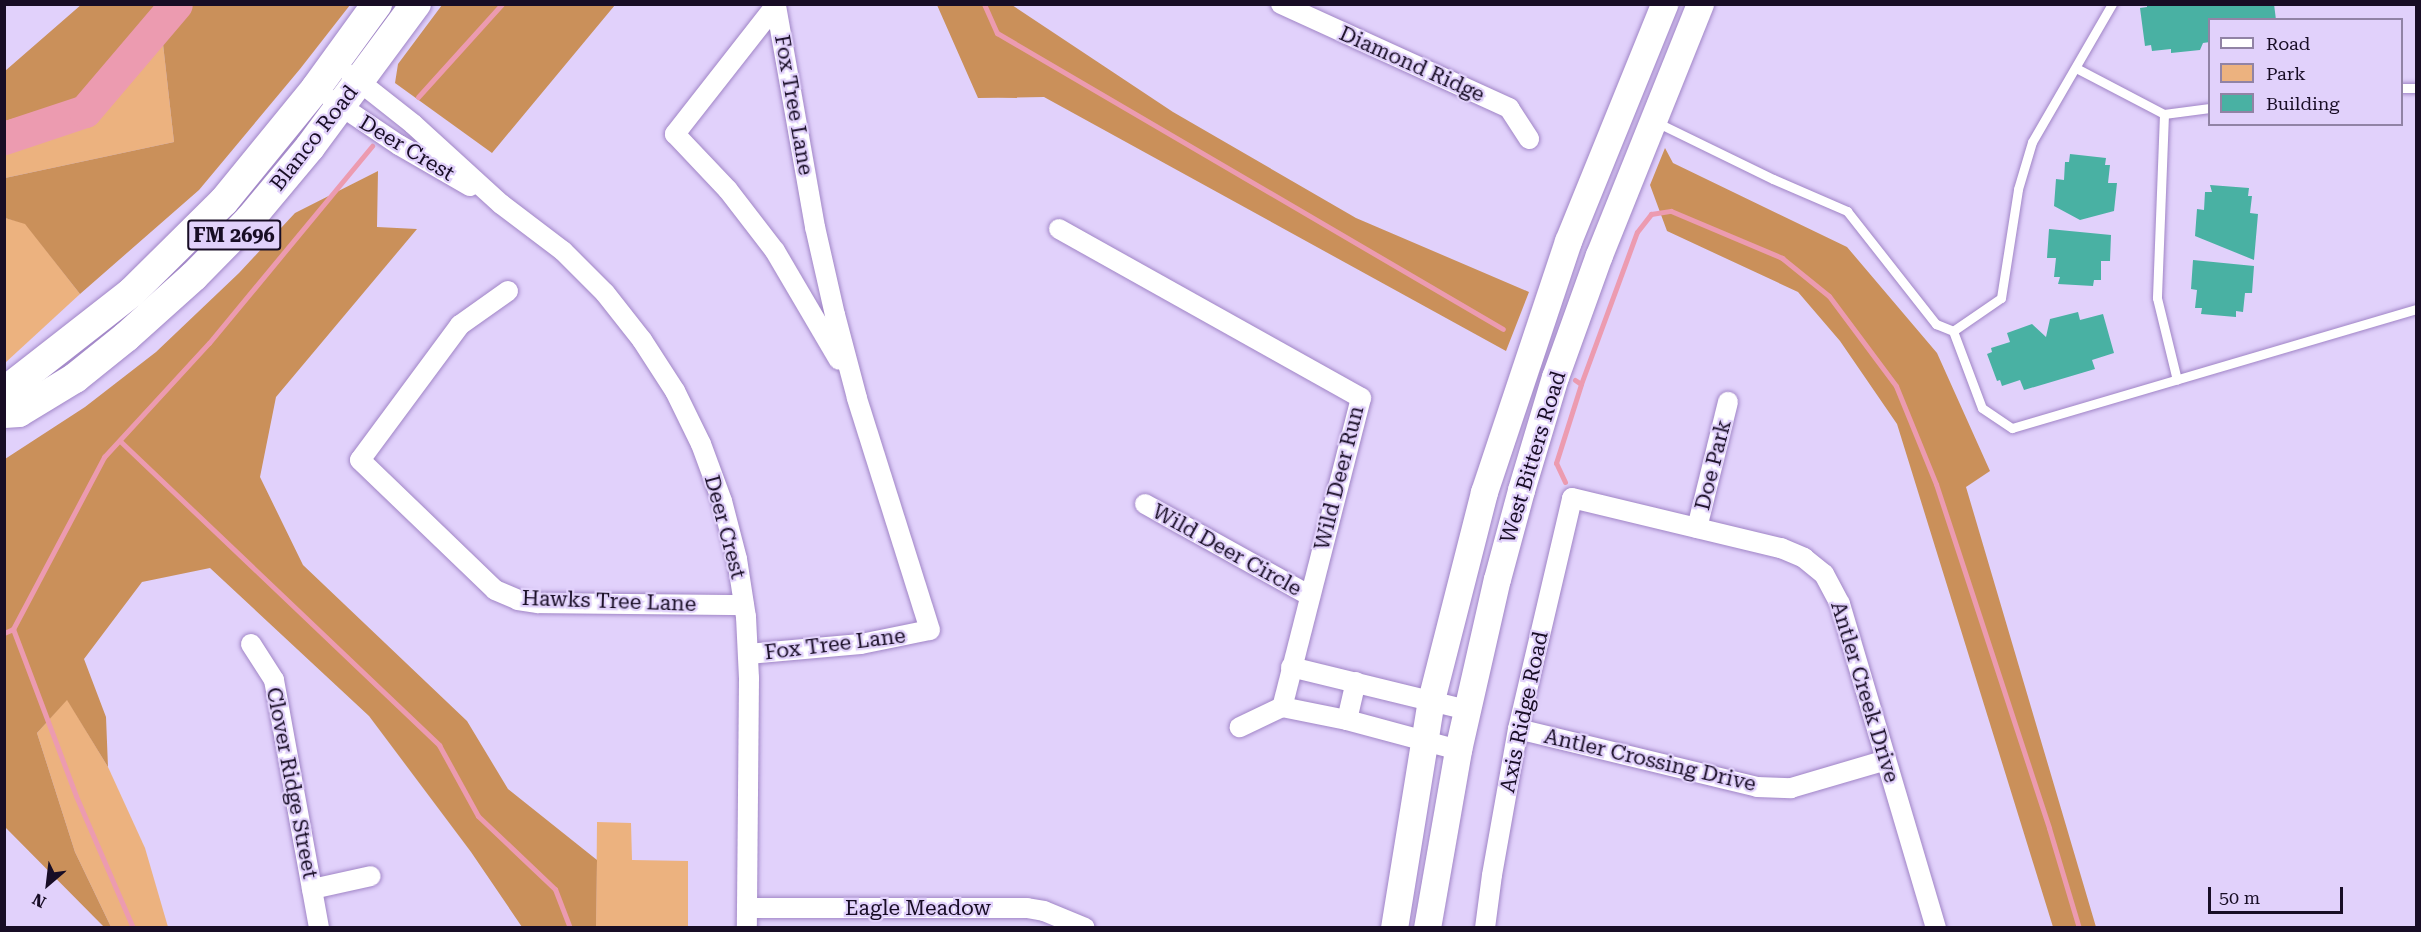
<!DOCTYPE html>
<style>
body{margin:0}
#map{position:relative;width:2421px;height:932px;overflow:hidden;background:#e1d1fb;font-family:"Roboto Serif",serif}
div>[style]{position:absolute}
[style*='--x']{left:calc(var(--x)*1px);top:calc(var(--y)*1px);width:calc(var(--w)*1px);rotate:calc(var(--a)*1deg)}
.green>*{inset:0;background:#ecb27f}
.forest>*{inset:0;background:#ca905a}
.stream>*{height:5px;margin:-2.5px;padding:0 2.5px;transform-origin:2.5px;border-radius:2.5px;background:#ec9bb0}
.river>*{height:33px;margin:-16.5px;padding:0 16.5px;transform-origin:16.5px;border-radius:16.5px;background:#ec9bb0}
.building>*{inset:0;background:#49b1a3}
.roads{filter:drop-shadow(0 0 2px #a085c6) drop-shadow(0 0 2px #a085c6)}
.service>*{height:9px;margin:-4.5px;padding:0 4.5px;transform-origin:4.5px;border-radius:4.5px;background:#fff}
.minor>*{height:20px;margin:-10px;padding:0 10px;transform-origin:10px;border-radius:10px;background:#fff}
.secondary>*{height:27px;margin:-13.5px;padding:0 13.5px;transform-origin:13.5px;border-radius:13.5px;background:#fff}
.primary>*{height:30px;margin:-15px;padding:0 15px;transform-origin:15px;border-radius:15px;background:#fff}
span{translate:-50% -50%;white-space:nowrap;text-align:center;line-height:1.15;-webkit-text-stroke:4.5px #e1d1fb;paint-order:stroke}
.shield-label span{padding:2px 4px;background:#e1d1fb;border:2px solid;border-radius:4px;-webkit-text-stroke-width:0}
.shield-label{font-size:20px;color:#180d25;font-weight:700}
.street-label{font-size:21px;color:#180d25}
.frame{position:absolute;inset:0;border:6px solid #180d25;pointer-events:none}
.legend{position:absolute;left:2208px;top:18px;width:195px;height:108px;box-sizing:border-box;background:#e1d1fb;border:2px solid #9183a5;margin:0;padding:8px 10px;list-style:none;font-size:18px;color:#180d25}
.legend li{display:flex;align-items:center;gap:12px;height:30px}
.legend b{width:30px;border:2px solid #9183a5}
.north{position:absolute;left:18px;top:854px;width:60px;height:60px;-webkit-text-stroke:4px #e1d1fb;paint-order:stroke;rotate:208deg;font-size:16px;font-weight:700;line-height:24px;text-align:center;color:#180d25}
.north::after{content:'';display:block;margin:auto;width:21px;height:27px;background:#180d25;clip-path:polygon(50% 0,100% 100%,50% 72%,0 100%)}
.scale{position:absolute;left:2208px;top:887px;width:135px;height:27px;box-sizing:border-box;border:3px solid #180d25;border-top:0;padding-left:8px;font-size:18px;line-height:21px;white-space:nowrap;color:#180d25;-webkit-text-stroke:4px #e1d1fb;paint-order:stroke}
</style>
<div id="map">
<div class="green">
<i style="clip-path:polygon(163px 44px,174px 142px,5px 178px,5px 121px,76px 101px)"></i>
<i style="clip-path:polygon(5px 218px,25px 223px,80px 294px,5px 363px)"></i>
<i style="clip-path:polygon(67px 699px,108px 767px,145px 848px,168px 927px,111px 927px,75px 852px,37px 733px)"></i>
<i style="clip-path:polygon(597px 822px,631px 823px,632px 860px,688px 861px,688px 927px,596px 928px)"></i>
</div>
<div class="forest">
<i style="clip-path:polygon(82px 4px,350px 5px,300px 69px,199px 190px,80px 294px,25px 224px,5px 218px,5px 178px,174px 142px,163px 44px,76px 101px,5px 121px,5px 71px)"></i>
<i style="clip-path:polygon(442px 5px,442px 4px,615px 5px,492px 153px,395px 83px,398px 64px)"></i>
<i style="clip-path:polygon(937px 5px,1012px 5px,1173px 112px,1356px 218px,1529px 292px,1506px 351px,1044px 97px,978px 98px)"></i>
<i style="clip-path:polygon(1665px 148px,1673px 163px,1847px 247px,1937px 353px,1990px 471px,1966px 487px,2096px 927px,2053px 927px,1897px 424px,1840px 341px,1798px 292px,1667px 231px,1650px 185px)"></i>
<i style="clip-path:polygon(378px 171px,377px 227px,417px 229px,276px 397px,260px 477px,303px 565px,467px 721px,508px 789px,597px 860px,596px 927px,522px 927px,471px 852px,369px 716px,210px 568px,142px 582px,84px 659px,106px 717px,108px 767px,67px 700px,37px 733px,75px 852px,111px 927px,104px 927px,5px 827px,5px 459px,85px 407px,156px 352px,239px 273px,295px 213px)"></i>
</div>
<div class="stream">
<i style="--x:984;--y:4;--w:32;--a:66"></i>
<i style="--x:997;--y:33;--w:586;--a:30.33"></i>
<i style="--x:418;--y:97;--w:125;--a:-47.9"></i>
<i style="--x:1575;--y:380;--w:7;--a:34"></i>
<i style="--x:1581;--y:384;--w:162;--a:-69.8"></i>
<i style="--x:1637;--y:232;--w:23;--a:-52"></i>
<i style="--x:1651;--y:214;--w:20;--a:-9"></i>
<i style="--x:1671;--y:211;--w:121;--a:22.9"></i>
<i style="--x:1782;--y:258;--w:60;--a:39"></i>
<i style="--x:1829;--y:296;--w:112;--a:53.3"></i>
<i style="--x:1896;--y:386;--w:106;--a:67.8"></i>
<i style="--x:1936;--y:484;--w:362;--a:71.8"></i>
<i style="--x:2049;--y:828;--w:104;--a:73.3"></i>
<i style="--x:120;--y:441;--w:441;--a:43.6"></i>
<i style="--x:439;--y:745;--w:81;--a:61.2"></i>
<i style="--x:478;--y:816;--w:106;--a:43.5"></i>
<i style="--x:555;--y:889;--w:42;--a:69"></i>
<i style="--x:1565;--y:482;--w:21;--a:-115"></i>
<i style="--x:1556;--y:463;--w:83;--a:-72.4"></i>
<i style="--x:13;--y:629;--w:178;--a:69.3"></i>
<i style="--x:76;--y:796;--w:144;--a:66.6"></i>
<i style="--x:4;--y:633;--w:10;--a:-24"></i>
<i style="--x:13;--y:629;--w:195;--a:-62.1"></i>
<i style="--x:104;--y:457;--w:155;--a:-47.4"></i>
<i style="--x:209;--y:343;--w:256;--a:-50.4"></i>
</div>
<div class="river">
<i style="--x:4;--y:138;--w:85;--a:-18.4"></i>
<i style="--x:85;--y:111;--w:140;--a:-49.6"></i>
</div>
<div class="building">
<i style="clip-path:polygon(2147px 4px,2274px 4px,2276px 20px,2210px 20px,2210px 42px,2203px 43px,2200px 50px,2171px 53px,2171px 49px,2152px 51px,2151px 45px,2145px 46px,2140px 8px,2147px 7px)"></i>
<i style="clip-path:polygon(2070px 154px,2106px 158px,2105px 165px,2110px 165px,2108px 183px,2117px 183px,2114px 211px,2080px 220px,2054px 206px,2056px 179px,2064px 180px,2065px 162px,2069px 162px)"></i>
<i style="clip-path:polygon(2210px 185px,2249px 188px,2248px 196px,2252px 196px,2250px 213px,2258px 214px,2254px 260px,2195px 236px,2197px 209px,2204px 210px,2205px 192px,2212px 192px)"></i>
<i style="clip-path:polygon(2049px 229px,2111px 235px,2110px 261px,2101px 261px,2101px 280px,2094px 280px,2093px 286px,2058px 284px,2060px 277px,2054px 277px,2056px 258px,2047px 258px)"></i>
<i style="clip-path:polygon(2193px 260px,2254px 266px,2252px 293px,2245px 293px,2243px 312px,2236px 311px,2236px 317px,2201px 314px,2202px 308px,2195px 308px,2197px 290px,2191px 289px)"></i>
<i style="clip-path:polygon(2078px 312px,2080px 320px,2103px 314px,2114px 353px,2092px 360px,2095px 369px,2024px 390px,2020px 380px,2002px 386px,2000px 380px,1997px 381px,1987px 354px,1992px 352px,1991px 348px,2010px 342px,2007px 333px,2032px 324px,2046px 337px,2050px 319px)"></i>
</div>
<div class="roads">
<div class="service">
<i style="--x:2076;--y:68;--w:99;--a:27.6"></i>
<i style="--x:2164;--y:114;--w:46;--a:-7.4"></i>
<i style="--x:2402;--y:88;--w:14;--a:0"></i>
<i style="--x:2164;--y:114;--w:184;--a:92.2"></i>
<i style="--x:2157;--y:298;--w:84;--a:76.3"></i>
<i style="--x:1654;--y:121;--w:132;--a:26"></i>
<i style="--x:1773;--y:179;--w:81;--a:23.4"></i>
<i style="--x:1847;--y:211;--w:144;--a:51.8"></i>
<i style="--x:1936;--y:324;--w:18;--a:22"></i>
<i style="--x:1953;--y:331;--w:58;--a:-34.5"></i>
<i style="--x:2001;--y:298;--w:110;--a:-81.1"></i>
<i style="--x:2018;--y:189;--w:49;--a:-73.4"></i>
<i style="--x:2032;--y:142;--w:160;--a:-59.9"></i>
<i style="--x:1953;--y:331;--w:82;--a:69.4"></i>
<i style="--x:1982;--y:408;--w:36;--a:34"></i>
<i style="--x:2012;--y:428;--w:421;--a:-16.4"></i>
</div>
<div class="minor">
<i style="--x:1281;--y:4;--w:251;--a:24.5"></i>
<i style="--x:1509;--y:108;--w:37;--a:57"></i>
<i style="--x:776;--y:5;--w:164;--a:128.1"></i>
<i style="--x:675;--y:134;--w:77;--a:46.6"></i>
<i style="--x:728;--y:190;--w:77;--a:52.4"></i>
<i style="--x:775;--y:251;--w:126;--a:59.6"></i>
<i style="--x:351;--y:75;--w:79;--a:38.3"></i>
<i style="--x:413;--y:124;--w:119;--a:42.3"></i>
<i style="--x:501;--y:204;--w:78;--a:37.2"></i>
<i style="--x:563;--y:251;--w:59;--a:45"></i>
<i style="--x:605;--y:293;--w:60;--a:51.8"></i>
<i style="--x:642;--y:340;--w:61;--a:57.1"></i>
<i style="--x:675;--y:391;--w:59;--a:63.9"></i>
<i style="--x:701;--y:444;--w:61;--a:69.8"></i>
<i style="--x:722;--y:501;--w:60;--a:75.5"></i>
<i style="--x:737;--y:559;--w:59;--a:81.2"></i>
<i style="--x:746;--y:617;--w:61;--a:87.2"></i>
<i style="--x:749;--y:678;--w:250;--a:90.5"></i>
<i style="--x:332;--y:100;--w:81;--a:33.9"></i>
<i style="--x:399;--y:145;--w:82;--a:30"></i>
<i style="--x:1059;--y:229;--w:346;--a:29.2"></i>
<i style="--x:1361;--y:398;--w:319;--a:104.3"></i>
<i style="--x:1282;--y:707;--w:47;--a:154.5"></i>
<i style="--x:508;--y:291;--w:59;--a:144.7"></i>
<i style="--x:460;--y:325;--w:168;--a:126.5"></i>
<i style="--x:360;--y:460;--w:187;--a:43.9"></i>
<i style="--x:495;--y:590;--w:25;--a:23"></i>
<i style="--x:518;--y:600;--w:20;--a:9"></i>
<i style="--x:538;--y:603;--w:206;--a:0.6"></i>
<i style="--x:1145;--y:504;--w:189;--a:29.1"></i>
<i style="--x:1697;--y:528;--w:130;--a:-76.2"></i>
<i style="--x:251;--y:644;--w:43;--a:57.4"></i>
<i style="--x:274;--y:680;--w:252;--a:79.7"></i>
<i style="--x:748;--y:654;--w:113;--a:-5.1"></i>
<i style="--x:861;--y:644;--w:70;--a:-11.5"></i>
<i style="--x:930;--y:630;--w:243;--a:-107.5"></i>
<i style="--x:857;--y:398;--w:86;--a:-104.8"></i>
<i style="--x:835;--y:315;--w:90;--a:-102.8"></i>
<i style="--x:815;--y:227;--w:225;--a:-100"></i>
<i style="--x:1291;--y:667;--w:181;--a:13.7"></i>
<i style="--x:1282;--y:707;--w:66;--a:11.3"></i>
<i style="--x:1347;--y:720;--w:115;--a:15.1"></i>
<i style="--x:1347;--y:720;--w:39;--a:-77"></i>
<i style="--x:1518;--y:729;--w:246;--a:13.6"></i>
<i style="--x:1757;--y:787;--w:34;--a:2"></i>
<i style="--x:1791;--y:788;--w:99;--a:-16.4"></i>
<i style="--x:312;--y:889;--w:60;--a:-12.4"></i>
<i style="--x:747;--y:908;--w:280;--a:0"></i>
<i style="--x:1027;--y:908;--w:17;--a:10"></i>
<i style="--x:1044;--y:911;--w:44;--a:22.5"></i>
<i style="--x:1485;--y:928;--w:53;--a:-82.5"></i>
<i style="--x:1492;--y:875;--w:148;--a:-79.9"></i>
<i style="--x:1518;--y:729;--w:237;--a:-76.8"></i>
<i style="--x:1572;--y:498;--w:215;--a:13.5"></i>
<i style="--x:1781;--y:548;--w:25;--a:23"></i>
<i style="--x:1804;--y:558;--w:26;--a:39"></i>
<i style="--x:1824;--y:574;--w:34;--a:62"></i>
<i style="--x:1840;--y:604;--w:338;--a:73.5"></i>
</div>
<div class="secondary">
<i style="--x:1394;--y:928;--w:231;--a:-80.8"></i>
<i style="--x:1431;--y:700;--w:215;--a:-75.7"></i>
<i style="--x:1484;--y:492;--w:265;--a:-71.5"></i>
<i style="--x:1568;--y:241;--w:256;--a:-67.9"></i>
<i style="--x:1427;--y:928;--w:181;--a:-80.1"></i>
<i style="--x:1458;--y:750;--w:175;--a:-77.2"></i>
<i style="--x:1497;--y:579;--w:92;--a:-74.9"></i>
<i style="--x:1521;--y:490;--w:118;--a:-73.3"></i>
<i style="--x:1555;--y:377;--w:130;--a:-70.2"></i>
<i style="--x:1599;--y:255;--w:271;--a:-68.1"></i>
</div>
<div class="primary">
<i style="--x:4;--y:392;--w:162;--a:-38"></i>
<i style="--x:132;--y:292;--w:129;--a:-44.7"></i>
<i style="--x:224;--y:201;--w:146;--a:-50.8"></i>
<i style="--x:316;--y:88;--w:104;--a:-54"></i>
<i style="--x:4;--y:413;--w:15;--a:-4"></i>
<i style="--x:19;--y:412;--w:66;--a:-31.3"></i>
<i style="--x:75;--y:378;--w:65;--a:-38.8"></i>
<i style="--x:126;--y:337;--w:91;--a:-41.9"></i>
<i style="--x:194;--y:276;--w:80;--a:-45.5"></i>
<i style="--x:250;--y:219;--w:94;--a:-50.2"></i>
<i style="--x:310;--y:147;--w:178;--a:-53.5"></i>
</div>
</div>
<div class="shield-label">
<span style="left:234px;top:235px">FM 2696</span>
</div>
<div class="street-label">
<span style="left:1412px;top:64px;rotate:24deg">Diamond Ridge</span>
<span style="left:794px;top:105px;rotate:80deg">Fox Tree Lane</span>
<span style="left:314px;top:138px;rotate:-52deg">Blanco Road</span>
<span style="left:407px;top:148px;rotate:31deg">Deer Crest</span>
<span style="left:1533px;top:457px;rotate:-73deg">West Bitters Road</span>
<span style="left:1713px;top:465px;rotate:-76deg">Doe Park</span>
<span style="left:1339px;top:478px;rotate:-76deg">Wild Deer Run</span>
<span style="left:725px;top:527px;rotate:75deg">Deer Crest</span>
<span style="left:1227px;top:550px;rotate:29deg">Wild Deer Circle</span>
<span style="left:609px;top:601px;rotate:2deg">Hawks Tree Lane</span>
<span style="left:835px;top:644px;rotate:-7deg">Fox Tree Lane</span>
<span style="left:1865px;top:692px;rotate:73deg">Antler Creek Drive</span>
<span style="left:1524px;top:712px;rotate:-78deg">Axis Ridge Road</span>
<span style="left:1650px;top:760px;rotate:13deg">Antler Crossing Drive</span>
<span style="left:292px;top:783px;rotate:79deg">Clover Ridge Street</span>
<span style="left:918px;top:908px">Eagle Meadow</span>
</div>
<div class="frame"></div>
<ul class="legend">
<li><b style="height:8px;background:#fff"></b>Road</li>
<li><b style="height:16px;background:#ecb27f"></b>Park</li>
<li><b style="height:16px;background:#49b1a3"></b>Building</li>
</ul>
<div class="north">N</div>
<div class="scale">50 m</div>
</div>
